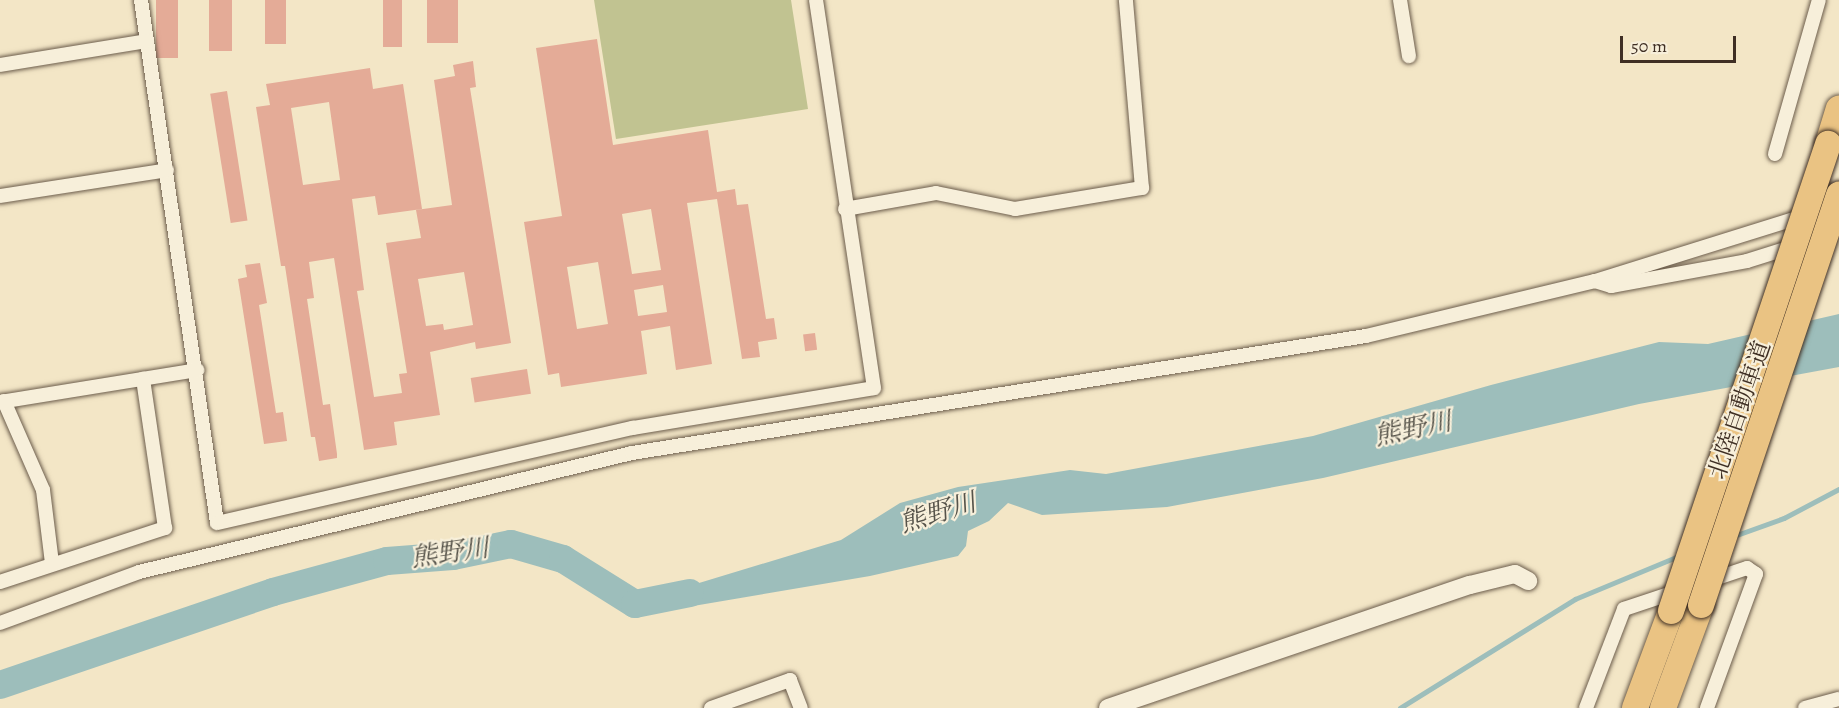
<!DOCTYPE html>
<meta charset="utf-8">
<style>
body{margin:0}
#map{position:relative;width:1839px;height:708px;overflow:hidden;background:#f3e6c6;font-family:Alegreya,"Noto Serif JP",serif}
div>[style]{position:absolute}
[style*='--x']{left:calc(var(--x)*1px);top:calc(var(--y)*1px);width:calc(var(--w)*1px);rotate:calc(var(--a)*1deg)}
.green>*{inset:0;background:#c1c391}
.water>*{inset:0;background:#9dbebb}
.stream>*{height:4.5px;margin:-2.25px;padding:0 2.25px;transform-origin:2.25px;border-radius:2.25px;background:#9dbebb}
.river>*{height:28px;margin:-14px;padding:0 14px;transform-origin:14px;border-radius:14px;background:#9dbebb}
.building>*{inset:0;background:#e4ab97;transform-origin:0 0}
.roads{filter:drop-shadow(0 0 2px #6c5d4c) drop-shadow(0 0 2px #6c5d4c)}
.minor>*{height:14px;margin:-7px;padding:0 7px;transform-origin:7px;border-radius:7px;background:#f7efda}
.tertiary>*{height:18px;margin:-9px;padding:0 9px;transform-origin:9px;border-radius:9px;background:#f7efda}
.motorway>*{height:26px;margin:-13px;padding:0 13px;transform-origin:13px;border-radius:13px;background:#eac383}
.bridges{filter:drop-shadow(0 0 2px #3f2f24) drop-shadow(0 0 2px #3f2f24)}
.motorway-bridge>*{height:26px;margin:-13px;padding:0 13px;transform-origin:13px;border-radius:13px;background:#eac383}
span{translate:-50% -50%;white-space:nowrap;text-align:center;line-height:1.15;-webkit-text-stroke:4.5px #f7efda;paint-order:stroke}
.street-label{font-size:24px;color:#3f2f24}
.water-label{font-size:26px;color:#56534a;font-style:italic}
.scale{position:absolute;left:1620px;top:36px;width:116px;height:27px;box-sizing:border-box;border:3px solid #3f2f24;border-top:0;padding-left:8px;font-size:18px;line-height:21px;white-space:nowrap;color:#3f2f24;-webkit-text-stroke:4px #f7efda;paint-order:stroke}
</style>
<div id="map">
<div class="green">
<i style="clip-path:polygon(594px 0,791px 0,808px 109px,616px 139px)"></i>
</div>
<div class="water">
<i style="clip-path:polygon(1839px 314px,1839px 367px,1639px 404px,1323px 478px,1167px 507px,1042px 515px,1008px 503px,989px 521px,968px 531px,966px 546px,958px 556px,870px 576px,646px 614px,653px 597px,841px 540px,900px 503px,958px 487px,1070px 470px,1106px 474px,1313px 436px,1491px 385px,1659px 342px,1708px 344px)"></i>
</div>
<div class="stream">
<i style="--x:1734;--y:536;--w:53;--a:-19.8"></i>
<i style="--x:1784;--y:518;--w:62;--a:-27.8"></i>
<i style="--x:1400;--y:708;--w:206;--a:-31.9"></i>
<i style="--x:1575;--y:599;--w:115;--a:-22.5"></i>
</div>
<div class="river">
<i style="--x:0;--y:685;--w:288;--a:-18.8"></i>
<i style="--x:273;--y:592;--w:118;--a:-15.2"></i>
<i style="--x:387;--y:561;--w:66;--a:-4.3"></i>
<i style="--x:453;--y:556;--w:59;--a:-11.7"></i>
<i style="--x:511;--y:544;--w:54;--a:16.1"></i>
<i style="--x:563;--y:559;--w:85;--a:32"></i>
<i style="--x:635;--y:604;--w:56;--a:-11.3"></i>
</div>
<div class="building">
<i style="left:156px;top:0;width:22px;height:58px"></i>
<i style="left:209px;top:0;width:23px;height:51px"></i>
<i style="left:265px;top:0;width:21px;height:44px"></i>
<i style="left:383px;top:0;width:19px;height:47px"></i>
<i style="left:427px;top:0;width:31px;height:43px"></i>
<i style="clip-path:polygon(evenodd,597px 39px,613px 145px,708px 130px,717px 192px,735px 189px,737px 205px,748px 204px,766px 319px,774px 318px,777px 339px,758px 342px,760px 357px,742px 359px,717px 199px,687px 203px,712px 364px,676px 370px,670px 326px,641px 331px,647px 374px,561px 387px,559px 373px,548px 375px,524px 222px,562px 216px,536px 48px,597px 39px,651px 209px,661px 270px,632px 274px,622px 214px,651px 209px,597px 39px,598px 262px,608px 324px,577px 329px,567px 267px,598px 262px,597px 39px,663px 285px,667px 312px,638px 316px,634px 290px,663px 285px)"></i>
<i style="clip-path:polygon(evenodd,473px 61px,476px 87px,470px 88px,511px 343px,476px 349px,475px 342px,430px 352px,440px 415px,394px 422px,397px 445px,364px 450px,334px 258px,309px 262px,314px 298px,307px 299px,323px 405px,330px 404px,337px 454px,337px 458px,319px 461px,315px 437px,311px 437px,285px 266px,281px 266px,256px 107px,270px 105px,266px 84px,370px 68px,373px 89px,403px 84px,422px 209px,378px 215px,375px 196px,352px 199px,364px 290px,357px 291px,374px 397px,402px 393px,399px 374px,407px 373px,386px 243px,421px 238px,416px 210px,452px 205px,434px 80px,455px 76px,453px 65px,473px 61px,329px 102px,340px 180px,303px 185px,291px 108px,329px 102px,473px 61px,464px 272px,473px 325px,444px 330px,443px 324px,426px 326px,418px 279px,464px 272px)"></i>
<i style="left:227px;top:91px;width:131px;height:17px;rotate:81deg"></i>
<i style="clip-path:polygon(260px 263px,267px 303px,259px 305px,276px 413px,283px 412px,287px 441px,264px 444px,238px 279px,247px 277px,245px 265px)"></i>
<i style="left:815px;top:333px;width:17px;height:12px;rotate:83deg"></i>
<i style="left:527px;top:369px;width:25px;height:57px;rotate:81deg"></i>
</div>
<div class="roads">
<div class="minor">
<i style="--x:141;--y:0;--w:528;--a:81.73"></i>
<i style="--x:217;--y:523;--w:427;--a:-12.9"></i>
<i style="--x:633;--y:428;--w:244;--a:-9.4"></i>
<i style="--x:874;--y:388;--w:392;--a:-98.5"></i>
<i style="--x:1400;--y:0;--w:57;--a:80.9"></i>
<i style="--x:0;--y:65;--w:149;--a:-9.3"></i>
<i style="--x:1775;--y:154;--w:160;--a:-74.1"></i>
<i style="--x:0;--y:196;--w:169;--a:-8.8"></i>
<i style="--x:845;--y:209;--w:92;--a:-10"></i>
<i style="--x:936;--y:193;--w:81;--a:11.4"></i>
<i style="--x:1015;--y:209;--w:129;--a:-9.4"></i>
<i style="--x:1142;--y:188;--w:189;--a:-94.9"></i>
<i style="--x:1595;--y:281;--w:256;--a:-17.3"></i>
<i style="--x:4;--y:401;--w:97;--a:66.3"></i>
<i style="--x:43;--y:490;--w:74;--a:83"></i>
<i style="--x:0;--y:402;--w:200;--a:-9.2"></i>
<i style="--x:0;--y:582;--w:174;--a:-18.1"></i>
<i style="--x:165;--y:528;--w:151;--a:-98.4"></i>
<i style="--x:0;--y:623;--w:148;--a:-20.1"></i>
<i style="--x:139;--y:572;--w:507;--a:-13.57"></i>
<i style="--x:632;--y:453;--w:743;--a:-9.06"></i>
<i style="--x:1366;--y:336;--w:236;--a:-13.5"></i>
<i style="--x:1595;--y:281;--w:17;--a:17"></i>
<i style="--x:1611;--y:286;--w:138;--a:-10.4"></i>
<i style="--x:1747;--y:261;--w:50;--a:-17.4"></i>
<i style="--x:711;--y:708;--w:84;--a:-19.5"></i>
<i style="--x:790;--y:680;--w:30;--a:69"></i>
<i style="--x:1586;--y:708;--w:106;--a:-69"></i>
<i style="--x:1624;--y:609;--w:130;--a:-18.4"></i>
<i style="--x:1747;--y:568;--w:11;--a:34"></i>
<i style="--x:1756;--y:574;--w:143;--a:110.1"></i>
<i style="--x:1805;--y:708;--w:35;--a:-15"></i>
</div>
<div class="tertiary">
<i style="--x:1108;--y:708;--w:382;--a:-18.8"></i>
<i style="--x:1470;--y:585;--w:46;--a:-13.7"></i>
<i style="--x:1515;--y:574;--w:15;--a:28"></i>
</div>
<div class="motorway">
<i style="--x:1828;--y:144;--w:37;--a:-73"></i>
<i style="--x:1635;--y:708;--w:103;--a:-69.6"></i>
<i style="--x:1663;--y:708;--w:110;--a:-69.7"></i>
</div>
</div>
<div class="bridges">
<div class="motorway-bridge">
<i style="--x:1701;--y:605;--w:433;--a:-71.4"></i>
<i style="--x:1671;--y:611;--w:493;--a:-71.4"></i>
</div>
</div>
<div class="street-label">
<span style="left:1740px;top:410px;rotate:-71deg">北陸自動車道</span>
</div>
<div class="water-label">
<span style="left:1413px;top:429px;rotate:-12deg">熊野川</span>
<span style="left:938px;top:513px;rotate:-17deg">熊野川</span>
<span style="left:450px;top:553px;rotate:-8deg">熊野川</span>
</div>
<div class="scale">50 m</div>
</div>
